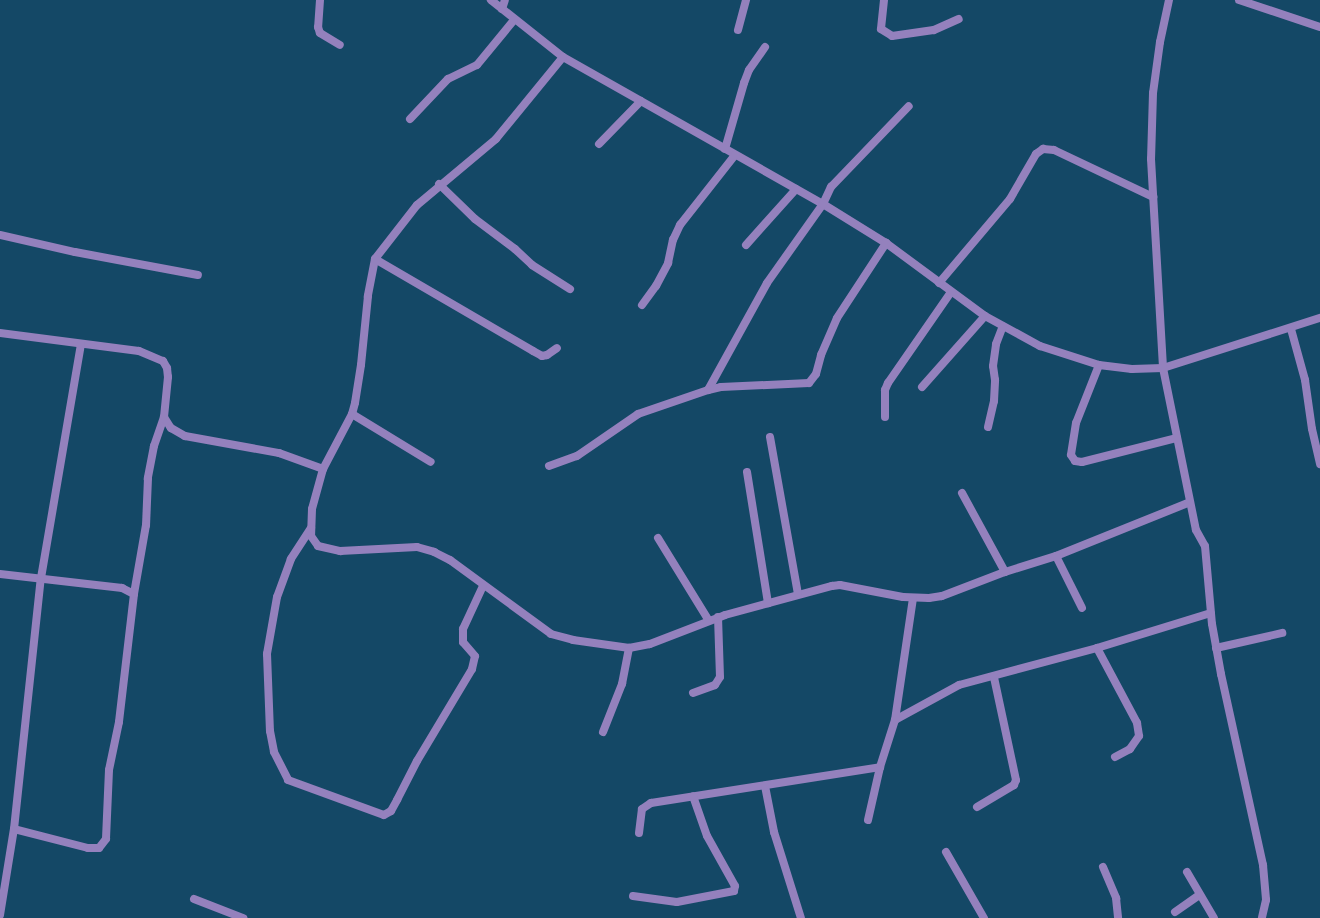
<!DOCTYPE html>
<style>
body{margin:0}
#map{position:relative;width:1320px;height:918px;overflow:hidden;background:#144866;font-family:Lato,sans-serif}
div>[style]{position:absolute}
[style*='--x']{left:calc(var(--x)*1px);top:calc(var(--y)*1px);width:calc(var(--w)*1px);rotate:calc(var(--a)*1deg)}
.minor>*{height:8px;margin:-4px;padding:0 4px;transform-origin:4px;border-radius:4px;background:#9481bd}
span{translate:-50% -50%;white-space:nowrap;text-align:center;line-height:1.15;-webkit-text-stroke:5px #172c3a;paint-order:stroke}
</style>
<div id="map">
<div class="minor">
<i style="--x:320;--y:0;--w:27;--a:94"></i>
<i style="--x:318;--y:27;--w:6;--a:72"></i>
<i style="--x:320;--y:33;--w:23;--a:31"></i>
<i style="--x:491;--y:0;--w:92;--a:38.4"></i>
<i style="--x:563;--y:57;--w:299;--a:29.5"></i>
<i style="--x:823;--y:204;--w:74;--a:31.8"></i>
<i style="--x:886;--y:243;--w:123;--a:36.4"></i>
<i style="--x:985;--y:316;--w:63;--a:28.6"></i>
<i style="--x:1040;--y:346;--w:62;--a:17.9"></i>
<i style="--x:1099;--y:365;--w:33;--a:7"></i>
<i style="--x:1132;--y:369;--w:31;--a:-2"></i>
<i style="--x:1163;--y:368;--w:165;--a:-17.7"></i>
<i style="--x:884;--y:0;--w:29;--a:96"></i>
<i style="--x:881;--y:29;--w:13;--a:32"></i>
<i style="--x:892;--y:36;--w:42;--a:-8.1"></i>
<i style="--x:934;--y:30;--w:27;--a:-24"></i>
<i style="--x:1169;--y:0;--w:43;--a:102.1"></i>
<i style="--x:1160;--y:42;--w:51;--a:97.8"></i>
<i style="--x:1153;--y:93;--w:66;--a:91.7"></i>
<i style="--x:1151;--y:159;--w:209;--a:86.7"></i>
<i style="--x:1163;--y:368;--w:165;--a:78.5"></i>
<i style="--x:1196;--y:530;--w:18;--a:61"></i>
<i style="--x:1205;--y:546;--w:78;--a:84.9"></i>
<i style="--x:1212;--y:624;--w:51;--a:79.8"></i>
<i style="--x:1221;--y:674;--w:196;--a:77.6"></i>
<i style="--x:1263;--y:865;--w:35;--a:85"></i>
<i style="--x:1266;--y:900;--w:18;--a:103"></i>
<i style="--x:1239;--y:0;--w:85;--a:18.4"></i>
<i style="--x:502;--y:9;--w:9;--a:-72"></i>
<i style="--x:738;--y:30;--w:31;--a:-75"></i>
<i style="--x:563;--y:57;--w:106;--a:129.3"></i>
<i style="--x:496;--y:139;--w:103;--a:140.1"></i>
<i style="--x:417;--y:205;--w:68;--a:127.9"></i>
<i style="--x:375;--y:259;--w:38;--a:101"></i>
<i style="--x:368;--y:296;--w:69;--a:95.8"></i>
<i style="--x:361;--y:365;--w:38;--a:99"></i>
<i style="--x:355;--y:403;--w:11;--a:105"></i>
<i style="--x:352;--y:414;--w:62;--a:117.8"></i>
<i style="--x:323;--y:469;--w:41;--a:105.4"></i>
<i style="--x:312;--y:509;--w:27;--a:92"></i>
<i style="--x:311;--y:536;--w:12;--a:55"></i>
<i style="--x:318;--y:546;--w:23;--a:13"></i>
<i style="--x:340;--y:551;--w:77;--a:-3"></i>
<i style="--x:417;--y:547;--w:18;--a:16"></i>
<i style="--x:434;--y:552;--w:18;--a:27"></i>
<i style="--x:450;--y:560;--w:125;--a:36.2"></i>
<i style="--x:551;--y:634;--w:23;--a:15"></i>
<i style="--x:573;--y:640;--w:57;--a:8.1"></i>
<i style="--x:629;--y:648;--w:21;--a:-11"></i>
<i style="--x:650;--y:644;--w:80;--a:-21.1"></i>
<i style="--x:725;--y:615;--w:111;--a:-15.2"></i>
<i style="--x:832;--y:586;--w:8;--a:-7"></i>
<i style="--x:840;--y:585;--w:64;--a:10.8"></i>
<i style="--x:903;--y:597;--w:26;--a:2"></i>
<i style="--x:929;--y:598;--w:13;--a:-9"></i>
<i style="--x:942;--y:596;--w:67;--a:-20.9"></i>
<i style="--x:1005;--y:572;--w:53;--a:-17.4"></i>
<i style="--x:1056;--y:556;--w:144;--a:-21.9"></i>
<i style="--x:410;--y:119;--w:55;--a:-46.5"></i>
<i style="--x:448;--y:79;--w:32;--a:-26"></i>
<i style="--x:477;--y:65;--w:58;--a:-50.6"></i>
<i style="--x:599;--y:144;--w:60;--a:-45.7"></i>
<i style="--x:725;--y:149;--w:69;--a:-73.9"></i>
<i style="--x:744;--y:83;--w:14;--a:-69"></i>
<i style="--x:749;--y:70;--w:28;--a:-55"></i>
<i style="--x:439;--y:184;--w:50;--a:44.2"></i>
<i style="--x:475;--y:219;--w:50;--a:36.9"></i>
<i style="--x:515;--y:249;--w:23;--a:43"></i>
<i style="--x:532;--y:265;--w:45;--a:32.3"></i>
<i style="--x:0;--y:235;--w:77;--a:12.8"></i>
<i style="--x:75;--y:252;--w:125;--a:10.6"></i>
<i style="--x:746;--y:245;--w:75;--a:-48.2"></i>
<i style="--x:375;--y:259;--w:183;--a:30.2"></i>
<i style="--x:533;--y:351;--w:10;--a:29"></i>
<i style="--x:542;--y:356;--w:5;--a:-11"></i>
<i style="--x:547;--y:355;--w:12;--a:-35"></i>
<i style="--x:939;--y:283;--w:110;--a:-49.8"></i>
<i style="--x:1010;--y:199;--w:52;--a:-60"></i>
<i style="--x:1036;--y:154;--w:9;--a:-36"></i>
<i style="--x:1043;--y:149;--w:11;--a:5"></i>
<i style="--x:1054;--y:150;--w:110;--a:25.4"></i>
<i style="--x:642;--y:305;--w:24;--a:-54"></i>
<i style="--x:656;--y:286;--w:26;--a:-62"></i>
<i style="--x:668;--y:263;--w:24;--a:-78"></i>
<i style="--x:673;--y:240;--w:17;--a:-65"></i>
<i style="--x:680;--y:225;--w:89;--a:-51.8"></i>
<i style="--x:1291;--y:329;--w:53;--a:74.6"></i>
<i style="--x:1305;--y:380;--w:49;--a:81.9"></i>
<i style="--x:1312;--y:429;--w:36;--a:77"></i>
<i style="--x:0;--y:333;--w:140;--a:7.4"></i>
<i style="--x:139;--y:351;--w:26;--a:23"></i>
<i style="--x:163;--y:361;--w:8;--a:60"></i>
<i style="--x:167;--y:368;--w:9;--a:84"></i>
<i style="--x:168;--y:377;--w:40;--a:95.7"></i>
<i style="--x:164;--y:417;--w:31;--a:109"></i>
<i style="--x:154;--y:446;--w:33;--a:101"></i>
<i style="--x:148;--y:478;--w:47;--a:92.4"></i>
<i style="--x:146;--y:525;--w:70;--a:99.9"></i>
<i style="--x:134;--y:594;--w:129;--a:96.7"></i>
<i style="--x:119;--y:722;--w:49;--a:101.8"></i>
<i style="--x:109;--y:770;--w:69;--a:92.5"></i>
<i style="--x:106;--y:839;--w:11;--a:128"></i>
<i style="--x:99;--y:848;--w:11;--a:180"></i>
<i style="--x:88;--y:848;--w:76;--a:-165.6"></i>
<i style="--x:1099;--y:365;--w:62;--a:111.6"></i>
<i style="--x:1076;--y:423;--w:32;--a:99"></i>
<i style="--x:1071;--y:455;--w:7;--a:56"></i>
<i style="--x:1075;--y:461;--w:7;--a:8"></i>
<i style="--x:1082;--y:462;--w:98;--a:-14.2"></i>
<i style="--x:922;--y:387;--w:95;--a:-48.4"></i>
<i style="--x:708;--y:390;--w:122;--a:-61.1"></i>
<i style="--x:767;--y:283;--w:97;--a:-54.7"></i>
<i style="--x:823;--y:204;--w:19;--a:-65"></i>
<i style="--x:831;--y:187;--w:112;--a:-46.1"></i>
<i style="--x:352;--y:414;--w:92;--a:31.3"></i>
<i style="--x:164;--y:417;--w:13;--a:58"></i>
<i style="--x:171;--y:428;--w:16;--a:30"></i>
<i style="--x:185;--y:436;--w:96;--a:10.3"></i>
<i style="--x:279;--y:453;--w:47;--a:20"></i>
<i style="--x:885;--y:417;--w:27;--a:-90"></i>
<i style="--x:885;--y:390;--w:8;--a:-67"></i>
<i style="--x:888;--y:383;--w:111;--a:-55.3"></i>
<i style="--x:988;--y:427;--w:27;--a:-77"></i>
<i style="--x:994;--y:401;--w:21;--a:-87"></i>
<i style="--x:995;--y:380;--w:14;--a:-98"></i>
<i style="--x:993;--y:366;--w:22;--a:-82"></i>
<i style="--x:996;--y:344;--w:19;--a:-69"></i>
<i style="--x:770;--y:437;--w:159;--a:79.9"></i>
<i style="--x:549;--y:466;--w:30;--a:-20"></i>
<i style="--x:577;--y:456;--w:74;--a:-34.5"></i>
<i style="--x:638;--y:414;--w:74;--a:-18.9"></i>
<i style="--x:708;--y:390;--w:13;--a:-13"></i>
<i style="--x:721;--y:387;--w:88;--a:-2.6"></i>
<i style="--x:809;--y:383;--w:11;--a:-52"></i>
<i style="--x:816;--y:374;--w:20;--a:-75"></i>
<i style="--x:821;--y:355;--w:40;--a:-66.6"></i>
<i style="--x:837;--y:318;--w:90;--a:-56.8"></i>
<i style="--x:747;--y:472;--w:133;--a:80.9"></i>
<i style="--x:962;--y:493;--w:90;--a:61.4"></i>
<i style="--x:311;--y:528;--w:37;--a:123"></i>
<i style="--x:291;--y:559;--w:40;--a:110.2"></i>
<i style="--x:277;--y:597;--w:58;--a:100"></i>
<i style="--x:267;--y:654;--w:77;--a:87.8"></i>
<i style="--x:270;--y:731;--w:21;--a:79"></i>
<i style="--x:274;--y:752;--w:31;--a:63"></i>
<i style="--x:288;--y:780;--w:102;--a:20"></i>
<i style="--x:384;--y:815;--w:8;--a:-30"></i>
<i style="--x:391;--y:811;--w:13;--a:-61"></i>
<i style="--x:397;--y:800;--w:44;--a:-62.9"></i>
<i style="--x:417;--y:761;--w:107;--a:-59.1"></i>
<i style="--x:472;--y:669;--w:13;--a:-77"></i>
<i style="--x:475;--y:656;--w:18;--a:-131"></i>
<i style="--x:463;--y:642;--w:13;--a:-90"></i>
<i style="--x:463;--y:629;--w:47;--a:-65.1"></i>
<i style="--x:658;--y:538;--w:97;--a:58.4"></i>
<i style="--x:1056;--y:556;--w:58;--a:63.4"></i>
<i style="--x:0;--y:574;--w:123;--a:6.5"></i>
<i style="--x:122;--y:588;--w:13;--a:27"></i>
<i style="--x:1097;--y:648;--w:85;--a:61.9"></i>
<i style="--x:1137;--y:723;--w:13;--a:81"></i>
<i style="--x:1139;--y:736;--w:16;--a:125"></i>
<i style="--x:1130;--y:749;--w:17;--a:152"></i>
<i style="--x:1216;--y:648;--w:68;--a:-12.8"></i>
<i style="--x:693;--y:693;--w:23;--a:-20"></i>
<i style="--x:715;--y:685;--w:9;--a:-58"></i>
<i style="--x:720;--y:677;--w:60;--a:-91.9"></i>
<i style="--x:895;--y:720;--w:73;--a:-28.7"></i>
<i style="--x:959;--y:685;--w:143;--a:-15"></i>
<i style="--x:1097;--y:648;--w:119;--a:-17.1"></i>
<i style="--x:603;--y:732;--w:52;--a:-68.4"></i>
<i style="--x:622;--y:684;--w:37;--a:-79"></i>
<i style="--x:765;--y:786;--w:47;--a:78.9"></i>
<i style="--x:774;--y:832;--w:90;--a:72.6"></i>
<i style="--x:977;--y:807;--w:43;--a:-30.7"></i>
<i style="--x:1014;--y:785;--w:5;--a:-68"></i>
<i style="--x:1016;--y:780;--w:105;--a:-102.1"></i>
<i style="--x:868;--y:820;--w:54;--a:-77.2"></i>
<i style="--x:880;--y:767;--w:49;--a:-72.3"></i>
<i style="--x:895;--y:720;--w:123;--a:-81.6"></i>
<i style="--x:639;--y:833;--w:24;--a:-83"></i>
<i style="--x:642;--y:809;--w:11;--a:-34"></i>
<i style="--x:651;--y:803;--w:232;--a:-8.9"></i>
<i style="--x:946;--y:852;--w:76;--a:60.1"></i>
<i style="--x:1103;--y:867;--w:34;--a:67"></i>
<i style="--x:1116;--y:898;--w:20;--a:84"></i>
<i style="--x:1187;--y:872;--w:53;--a:59.6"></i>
<i style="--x:633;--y:896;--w:44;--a:7.8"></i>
<i style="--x:677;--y:902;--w:58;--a:-10.9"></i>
<i style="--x:734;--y:891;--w:5;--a:-79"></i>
<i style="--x:735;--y:886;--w:57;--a:-119.2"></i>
<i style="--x:707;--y:836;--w:42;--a:-109.3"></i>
<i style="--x:194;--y:899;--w:53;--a:21.2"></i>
<i style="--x:1175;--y:912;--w:29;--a:-35"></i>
<i style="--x:0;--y:915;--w:87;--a:-80.8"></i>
<i style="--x:14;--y:829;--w:252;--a:-83.9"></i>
<i style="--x:41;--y:578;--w:237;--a:-80.3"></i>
</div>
</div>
